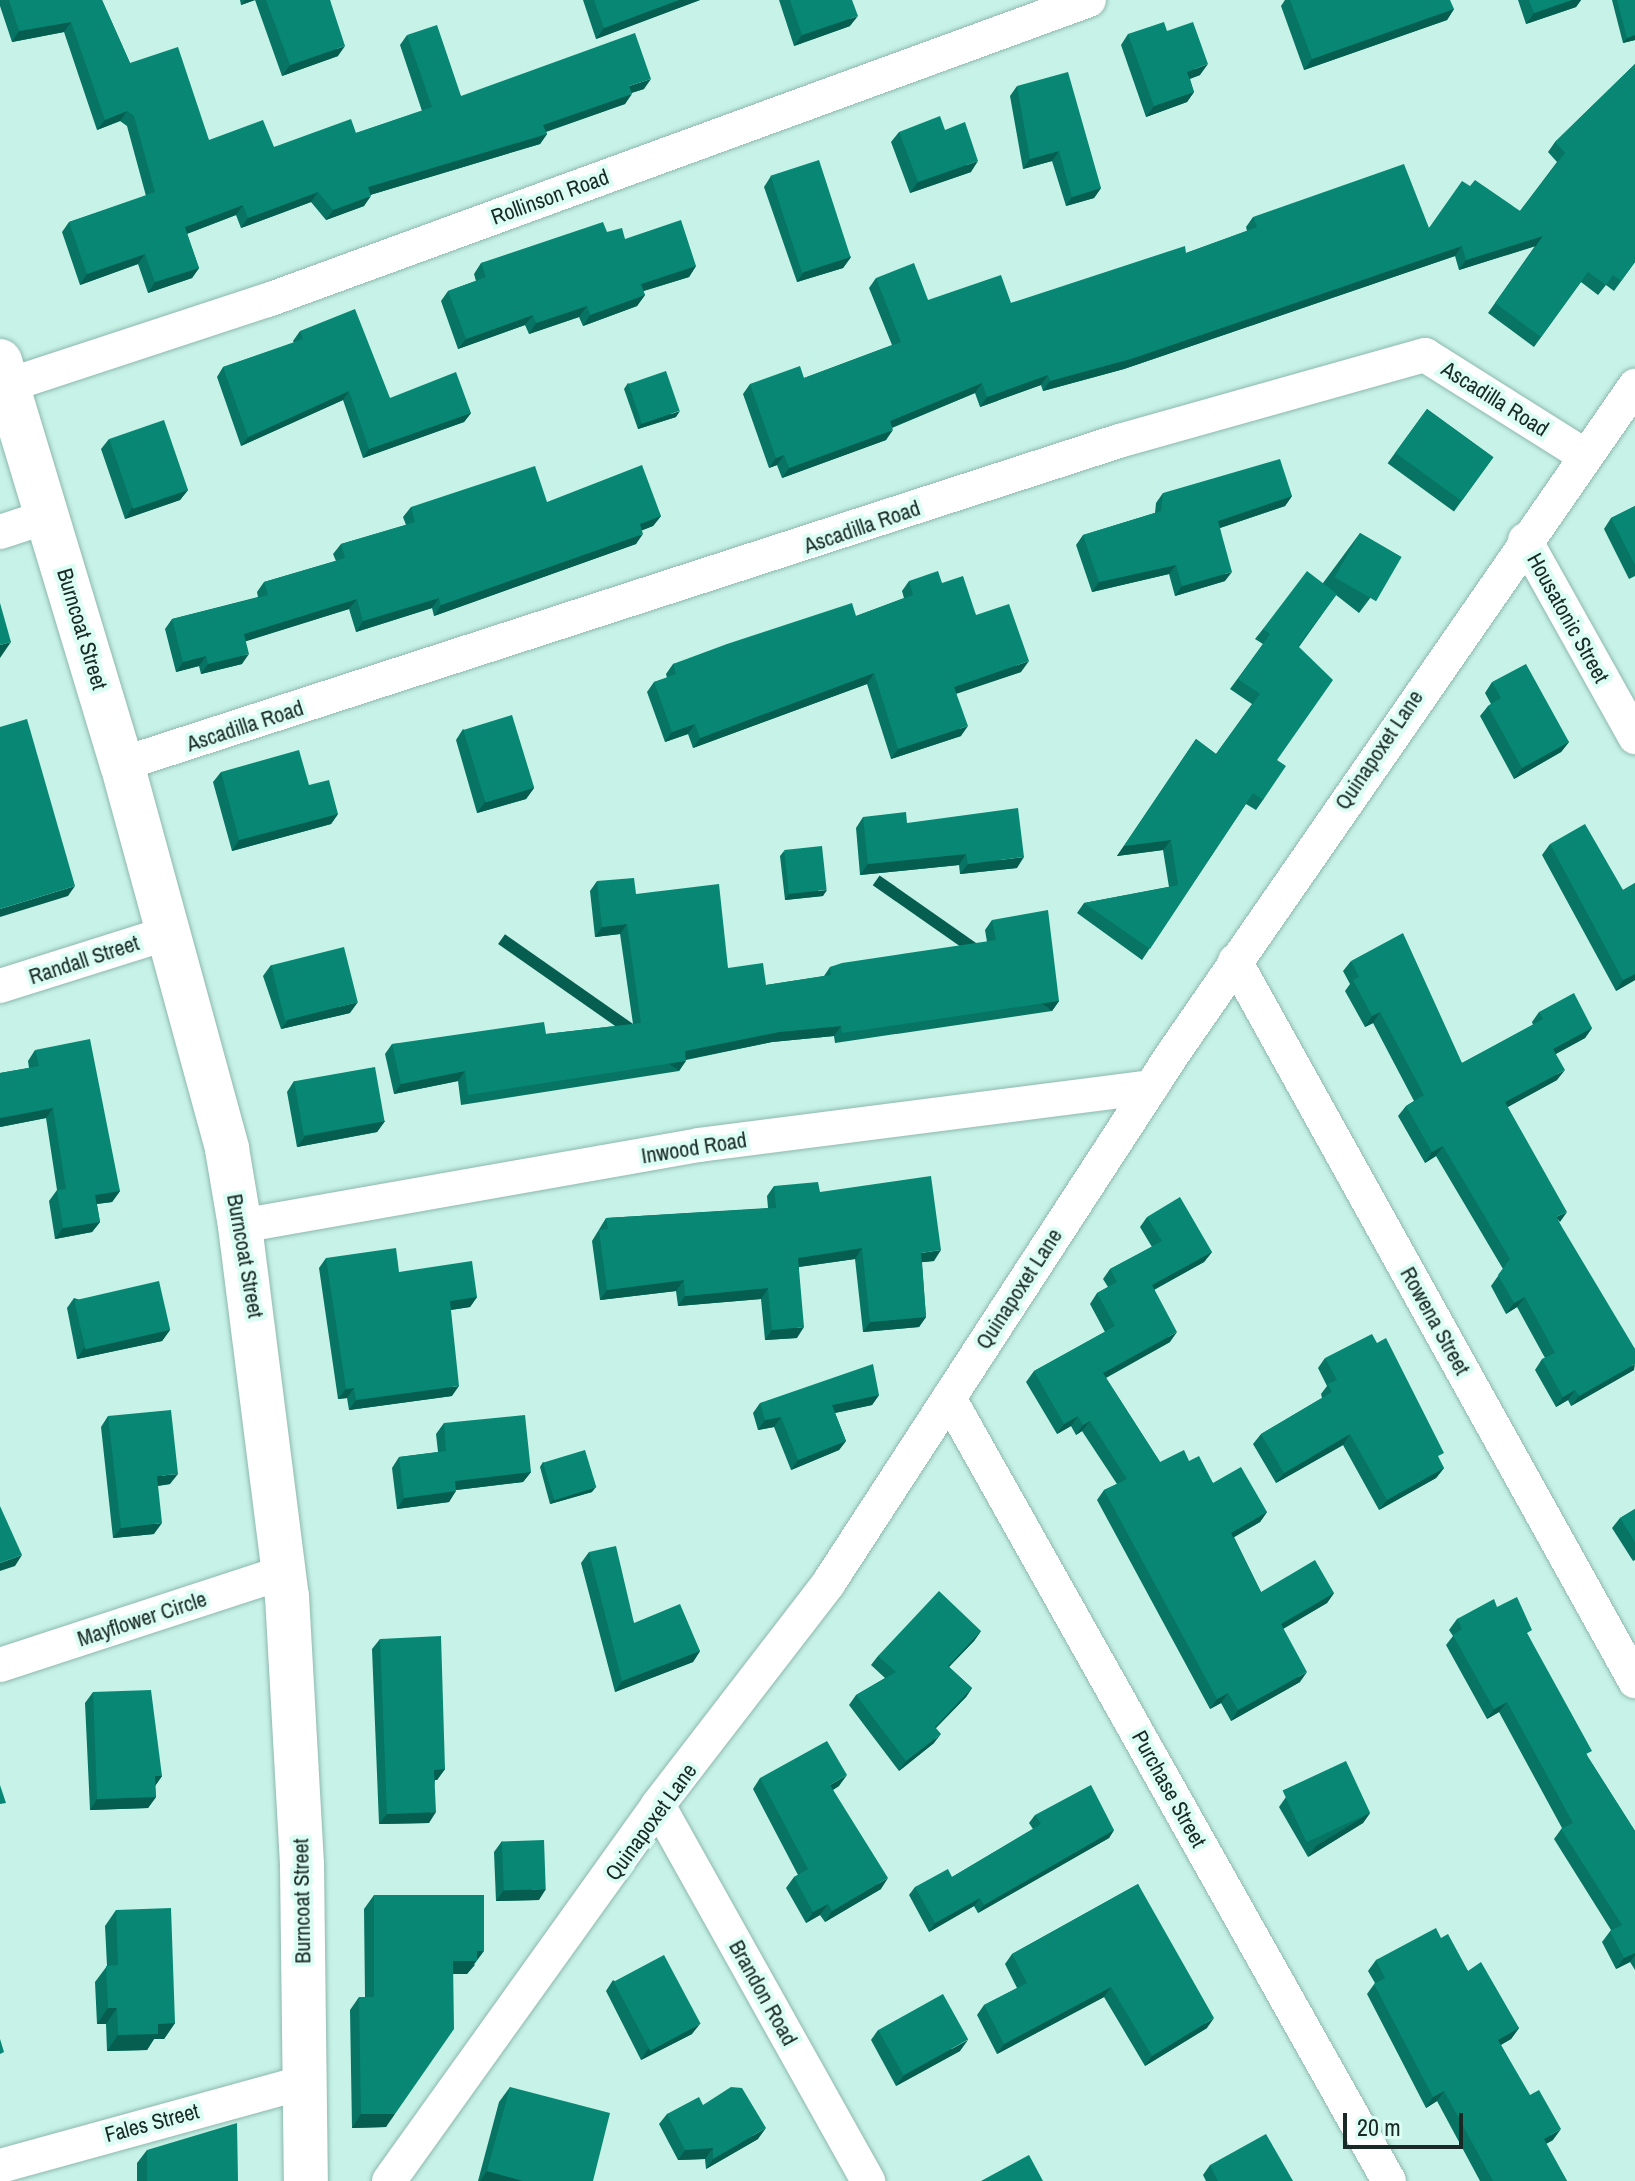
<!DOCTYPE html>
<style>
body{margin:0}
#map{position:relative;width:1635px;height:2181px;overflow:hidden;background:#c7f2e7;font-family:"Archivo Narrow",sans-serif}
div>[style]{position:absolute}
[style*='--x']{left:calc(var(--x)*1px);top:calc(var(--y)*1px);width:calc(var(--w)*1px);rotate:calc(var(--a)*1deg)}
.roads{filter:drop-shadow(0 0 2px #8eb8ae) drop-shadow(0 0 2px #8eb8ae)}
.street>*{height:34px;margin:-17px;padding:0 17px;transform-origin:17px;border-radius:17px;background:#fff}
.secondary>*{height:44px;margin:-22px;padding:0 22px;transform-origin:22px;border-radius:22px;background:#fff}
.wall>*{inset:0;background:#077464;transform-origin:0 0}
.shaded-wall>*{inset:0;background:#065e51;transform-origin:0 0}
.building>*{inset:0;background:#088774;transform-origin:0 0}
span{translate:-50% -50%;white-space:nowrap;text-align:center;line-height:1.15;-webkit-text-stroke:8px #dbfdf4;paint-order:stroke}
.street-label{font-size:22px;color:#192a26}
.scale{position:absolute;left:1343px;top:2113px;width:120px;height:36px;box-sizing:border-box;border:4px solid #192a26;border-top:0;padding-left:10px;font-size:24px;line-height:28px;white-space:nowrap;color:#192a26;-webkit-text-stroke:6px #dbfdf4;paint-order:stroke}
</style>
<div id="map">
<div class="roads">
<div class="street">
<i style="--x:9;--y:385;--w:273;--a:-18.2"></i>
<i style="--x:268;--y:300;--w:874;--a:-20.07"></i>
<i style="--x:0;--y:532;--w:48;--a:-18.1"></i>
<i style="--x:1525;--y:540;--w:226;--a:60.8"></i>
<i style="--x:122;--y:764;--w:1048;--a:-17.95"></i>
<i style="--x:1119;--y:441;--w:318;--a:-15.7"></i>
<i style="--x:1425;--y:355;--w:188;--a:32.2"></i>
<i style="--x:1235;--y:961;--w:824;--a:60.95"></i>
<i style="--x:0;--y:986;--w:176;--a:-17.5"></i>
<i style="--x:240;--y:1226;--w:466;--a:-10"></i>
<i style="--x:699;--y:1145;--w:456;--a:-7.3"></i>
<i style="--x:949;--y:1398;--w:898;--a:60.67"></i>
<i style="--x:0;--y:1665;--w:300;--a:-18.1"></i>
<i style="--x:658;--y:1805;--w:431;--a:60.8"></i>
<i style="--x:0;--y:2166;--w:316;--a:-15.4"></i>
<i style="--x:389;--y:2181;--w:462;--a:-54.4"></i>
<i style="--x:658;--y:1805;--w:279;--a:-52.4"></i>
<i style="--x:828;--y:1584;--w:631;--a:-56.96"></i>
<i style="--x:1172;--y:1055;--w:814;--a:-55.31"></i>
</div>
<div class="secondary">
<i style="--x:0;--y:361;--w:421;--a:73.2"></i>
<i style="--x:122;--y:764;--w:399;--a:74.7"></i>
<i style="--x:227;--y:1149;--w:78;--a:80.4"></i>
<i style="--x:240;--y:1226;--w:373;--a:82.8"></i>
<i style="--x:287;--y:1596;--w:269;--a:86.8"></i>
<i style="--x:302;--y:1865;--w:316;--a:89.3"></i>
</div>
</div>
<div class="wall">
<i style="clip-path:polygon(0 0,102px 0,130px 63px,209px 140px,274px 147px,356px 133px,422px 111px,400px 45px,407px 35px,461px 96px,644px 89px,631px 93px,625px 104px,546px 132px,547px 134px,540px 144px,370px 195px,364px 206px,326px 220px,311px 202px,241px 228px,236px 215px,187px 234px,199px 268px,192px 278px,148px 293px,138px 264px,80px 285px,62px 232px,69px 222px,146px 196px,127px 126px,120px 121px,97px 130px,64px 32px,12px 42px,0 6px)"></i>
<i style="clip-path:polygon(240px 0,330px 0,338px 56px,282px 76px,255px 0,241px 5px)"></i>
<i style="clip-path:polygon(583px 0,700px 0,596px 39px)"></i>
<i style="clip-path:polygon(779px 0,852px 0,850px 26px,794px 46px)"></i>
<i style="clip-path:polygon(1285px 0,1290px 0,1454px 9px,1447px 20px,1304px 70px,1281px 6px)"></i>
<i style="clip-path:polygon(1518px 0,1581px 0,1576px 7px,1526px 24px)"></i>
<i style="clip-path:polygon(1612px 0,1635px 0,1635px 40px,1623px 43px)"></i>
<i style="clip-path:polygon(1167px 31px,1200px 75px,1190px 79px,1194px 92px,1187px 102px,1146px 117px,1121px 45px,1128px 34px)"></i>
<i style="clip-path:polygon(1635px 64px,1635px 262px,1614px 291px,1606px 285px,1598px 295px,1581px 282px,1534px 347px,1488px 313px,1535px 246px,1459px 270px,1455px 256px,1124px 369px,1043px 391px,1041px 385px,980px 407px,975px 393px,892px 428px,886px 440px,782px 478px,777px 465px,769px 468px,743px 394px,750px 384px,804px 378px,892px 345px,869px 288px,876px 278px,928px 300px,1011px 303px,1186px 253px,1247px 231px,1246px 227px,1253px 217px,1429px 228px,1470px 186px,1520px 211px,1557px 162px,1548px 152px,1555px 142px)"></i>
<i style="clip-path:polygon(1017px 86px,1101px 188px,1094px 198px,1066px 206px,1052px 161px,1023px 169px,1010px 96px)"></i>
<i style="clip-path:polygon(945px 130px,971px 172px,910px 193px,891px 142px,899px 132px)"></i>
<i style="clip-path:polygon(771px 176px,851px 257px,843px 268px,797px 282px,764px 187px)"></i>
<i style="clip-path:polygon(607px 232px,696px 266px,689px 277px,643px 291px,645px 295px,637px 306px,583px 326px,579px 317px,529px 334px,525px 325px,458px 349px,441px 301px,448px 291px,476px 281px,474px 274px,481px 263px)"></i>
<i style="clip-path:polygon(300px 331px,390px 398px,471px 413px,464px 422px,363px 458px,343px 400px,241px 446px,217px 377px,223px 367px,294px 343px,293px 341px)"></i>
<i style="clip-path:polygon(628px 383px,676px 417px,638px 429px,624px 389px)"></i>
<i style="left:1427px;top:409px;width:82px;height:67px;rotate:36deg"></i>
<i style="clip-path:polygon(109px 439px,188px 490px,180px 500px,125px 519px,101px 449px)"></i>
<i style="clip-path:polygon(1163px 493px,1292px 496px,1285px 506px,1220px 528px,1225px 581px,1175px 596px,1169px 574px,1092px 592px,1076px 545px,1083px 535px,1155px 513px,1156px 503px)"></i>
<i style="clip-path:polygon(547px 502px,661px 516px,653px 526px,642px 530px,636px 544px,434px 616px,432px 608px,356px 632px,349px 609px,246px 641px,242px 664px,201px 674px,199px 666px,176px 672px,165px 629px,172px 619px,258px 597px,257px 592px,264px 582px,336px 561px,333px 554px,341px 544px,406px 525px,403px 517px,411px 507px)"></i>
<i style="clip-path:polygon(1635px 506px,1635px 576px,1629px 579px,1604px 529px,1611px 518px)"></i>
<i style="clip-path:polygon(1360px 533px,1401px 557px,1359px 613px,1336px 595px,1299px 647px,1277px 760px,1263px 800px,1256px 810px,1246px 804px,1142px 960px,1077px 913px,1084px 903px,1169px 887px,1163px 850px,1117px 856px,1196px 739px,1216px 754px,1252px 704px,1230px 689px,1263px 644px,1255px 639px,1263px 629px,1323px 583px)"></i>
<i style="clip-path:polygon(909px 581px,942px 583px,976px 615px,1021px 672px,956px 693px,961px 736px,891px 759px,867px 684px,693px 748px,688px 734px,665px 742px,647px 692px,654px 682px,667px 678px,666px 674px,673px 664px,856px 616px,904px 598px,902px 591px)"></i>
<i style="clip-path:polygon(1492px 682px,1569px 742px,1561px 752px,1514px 779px,1480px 716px,1488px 706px,1491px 704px,1485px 693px)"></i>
<i style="clip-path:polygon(463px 729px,534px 788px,526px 799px,477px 813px,456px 740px)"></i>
<i style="clip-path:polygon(221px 772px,338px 814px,331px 824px,232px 851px,213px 782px)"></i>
<i style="clip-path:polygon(863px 817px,907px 823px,1017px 868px,960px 874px,959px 865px,860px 875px,856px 828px)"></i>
<i style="clip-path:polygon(1550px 844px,1623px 890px,1635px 883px,1635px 980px,1616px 991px,1542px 855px)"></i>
<i style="clip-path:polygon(784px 851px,823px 896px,785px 900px,780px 856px)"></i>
<i style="clip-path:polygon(597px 881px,636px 894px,728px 968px,766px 985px,824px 976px,830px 967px,987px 942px,985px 930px,992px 920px,1059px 1001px,1052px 1011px,835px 1043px,834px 1036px,772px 1042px,686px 1060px,679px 1071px,461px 1105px,458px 1081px,394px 1094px,385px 1054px,392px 1044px,546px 1034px,633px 1024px,620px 934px,595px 937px,590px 891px)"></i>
<i style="clip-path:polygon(1351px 961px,1462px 1063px,1533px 1025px,1532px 1022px,1539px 1012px,1592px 1028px,1585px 1038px,1556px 1054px,1557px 1080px,1507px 1107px,1559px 1222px,1634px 1370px,1571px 1406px,1568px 1400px,1556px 1407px,1535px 1370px,1542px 1359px,1545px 1358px,1517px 1307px,1506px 1314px,1491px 1286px,1503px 1269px,1436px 1156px,1425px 1163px,1398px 1116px,1406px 1106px,1414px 1101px,1373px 1023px,1365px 1027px,1345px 991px,1350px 984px,1343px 971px)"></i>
<i style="clip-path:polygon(271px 965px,350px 1013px,281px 1029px,263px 976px)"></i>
<i style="clip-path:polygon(35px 1050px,120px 1191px,112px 1202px,97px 1204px,100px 1222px,92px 1232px,55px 1239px,49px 1201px,57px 1190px,46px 1118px,0 1127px,0 1073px,29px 1068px,28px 1061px)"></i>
<i style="clip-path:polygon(294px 1081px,385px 1121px,377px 1132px,297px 1147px,287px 1092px)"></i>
<i style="clip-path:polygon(774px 1186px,820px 1192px,934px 1261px,922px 1262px,926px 1317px,919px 1327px,863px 1332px,855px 1259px,799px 1267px,797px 1338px,765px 1340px,761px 1299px,678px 1306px,676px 1291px,600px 1300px,592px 1241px,606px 1218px,768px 1208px,767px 1196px)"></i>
<i style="clip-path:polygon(1147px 1217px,1212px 1252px,1204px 1262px,1154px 1290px,1170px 1342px,1106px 1378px,1160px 1462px,1189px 1461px,1213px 1483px,1267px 1512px,1260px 1522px,1234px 1537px,1261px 1592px,1334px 1593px,1327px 1603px,1283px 1629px,1300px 1682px,1231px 1721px,1221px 1703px,1210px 1709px,1097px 1500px,1104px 1490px,1117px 1484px,1082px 1431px,1076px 1435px,1071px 1426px,1057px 1434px,1026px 1382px,1034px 1371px,1105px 1332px,1090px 1304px,1097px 1293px,1108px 1287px,1103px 1279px,1110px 1269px,1152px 1247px,1140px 1227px)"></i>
<i style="clip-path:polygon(326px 1258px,477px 1297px,470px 1307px,451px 1310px,452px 1396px,349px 1410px,347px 1398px,338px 1399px,319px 1268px)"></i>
<i style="clip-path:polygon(74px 1298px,170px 1330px,162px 1341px,77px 1359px,67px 1308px)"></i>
<i style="clip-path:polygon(1325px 1358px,1439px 1460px,1444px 1468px,1436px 1478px,1379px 1510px,1343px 1445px,1276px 1483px,1253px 1444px,1261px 1434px,1322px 1398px,1321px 1394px,1327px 1386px,1318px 1368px)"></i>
<i style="clip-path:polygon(879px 1395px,872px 1405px,835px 1413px,846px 1441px,839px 1450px,791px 1470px,774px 1427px,758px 1430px,753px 1413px,760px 1403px)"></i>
<i style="clip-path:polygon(108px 1416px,170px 1484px,158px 1486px,154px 1534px,113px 1538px,101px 1427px)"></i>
<i style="clip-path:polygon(444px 1423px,531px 1472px,523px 1482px,456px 1490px,449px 1502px,397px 1509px,392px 1468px,399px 1457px,438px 1452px,436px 1434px)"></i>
<i style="clip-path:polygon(543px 1462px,592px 1492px,550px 1504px,540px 1467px)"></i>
<i style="clip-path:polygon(1635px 1509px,1635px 1560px,1633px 1561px,1612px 1528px,1620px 1518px)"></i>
<i style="clip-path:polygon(589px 1552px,634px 1623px,700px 1651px,693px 1662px,615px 1692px,581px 1563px)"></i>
<i style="clip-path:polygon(1497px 1607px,1528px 1635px,1588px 1757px,1635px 1831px,1635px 1970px,1630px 1962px,1616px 1969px,1602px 1942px,1611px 1930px,1554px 1839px,1562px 1828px,1499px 1712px,1487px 1719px,1446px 1645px,1453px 1636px,1449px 1630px,1457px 1619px)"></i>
<i style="clip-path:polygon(981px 1631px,974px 1641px,949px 1667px,972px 1688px,966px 1697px,936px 1728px,934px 1743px,899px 1771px,849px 1705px,856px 1695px,885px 1678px,871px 1665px,878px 1656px)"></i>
<i style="clip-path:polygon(380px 1639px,445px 1769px,437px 1780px,435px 1780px,429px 1823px,379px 1824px,372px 1649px)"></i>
<i style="clip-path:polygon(93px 1692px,162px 1776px,155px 1786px,156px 1797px,148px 1808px,90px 1810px,85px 1703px)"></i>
<i style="clip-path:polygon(760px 1778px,839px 1786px,833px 1790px,881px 1889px,825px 1922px,820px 1915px,806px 1923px,786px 1888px,794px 1877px,798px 1875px,753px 1789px)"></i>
<i style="clip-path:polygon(1286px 1797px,1370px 1813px,1363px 1823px,1308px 1857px,1279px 1807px)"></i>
<i style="clip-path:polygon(1035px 1815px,1114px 1830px,1109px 1838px,978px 1913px,974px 1906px,929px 1932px,909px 1895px,915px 1887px,952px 1877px,1033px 1829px,1029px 1823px)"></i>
<i style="clip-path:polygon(502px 1841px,539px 1900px,496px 1901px,494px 1852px)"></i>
<i style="clip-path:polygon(1138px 1884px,1207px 2028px,1145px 2066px,1104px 1997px,997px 2054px,977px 2015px,984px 2005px,1017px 1988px,1005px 1964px,1012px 1954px)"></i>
<i style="clip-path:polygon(374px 1895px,475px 1965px,467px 1974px,453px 1974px,386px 2127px,352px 2128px,350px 2010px,359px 1997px,365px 1997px,364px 1909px)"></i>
<i style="clip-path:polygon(116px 1910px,175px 2023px,164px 2039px,154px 2039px,147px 2050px,107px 2051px,106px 2024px,97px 2024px,95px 1982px,107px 1966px,105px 1926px)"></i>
<i style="clip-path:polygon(1441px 1938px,1468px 1971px,1519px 2028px,1511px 2039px,1501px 2045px,1553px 2140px,1546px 2144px,1567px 2181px,1480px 2181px,1437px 2101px,1426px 2108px,1367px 1994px,1375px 1983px,1368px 1971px,1376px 1960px)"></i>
<i style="clip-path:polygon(613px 1980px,692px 2034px,641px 2060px,606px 1991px)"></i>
<i style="clip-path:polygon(878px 2030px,960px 2051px,896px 2086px,871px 2040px)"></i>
<i style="clip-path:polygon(510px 2087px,593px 2181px,478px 2181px,499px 2102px)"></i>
<i style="clip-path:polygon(703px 2105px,758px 2139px,706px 2169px,705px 2159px,678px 2160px,659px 2124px,667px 2114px)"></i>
<i style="clip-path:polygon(147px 2150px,238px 2181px,137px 2181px,137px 2163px)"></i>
<i style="clip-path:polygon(1210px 2165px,1293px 2181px,1206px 2181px,1203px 2175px)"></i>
</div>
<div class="shaded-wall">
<i style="clip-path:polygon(245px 0,255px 0,241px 5px)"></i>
<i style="clip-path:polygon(679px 0,700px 0,596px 39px,604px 28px)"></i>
<i style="clip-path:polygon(1572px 0,1581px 0,1576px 7px,1526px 24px,1534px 13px)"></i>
<i style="clip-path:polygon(1454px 9px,1447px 20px,1304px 70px,1312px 59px)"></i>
<i style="clip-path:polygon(858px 16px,850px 26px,794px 46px,802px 35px)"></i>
<i style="clip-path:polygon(71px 22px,64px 32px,12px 42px,19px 31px)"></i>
<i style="clip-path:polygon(1635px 35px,1635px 40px,1623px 43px,1627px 38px)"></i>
<i style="clip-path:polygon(345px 46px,338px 56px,282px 76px,290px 65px)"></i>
<i style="clip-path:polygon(1208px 64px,1200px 75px,1180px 82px,1187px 72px)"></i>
<i style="clip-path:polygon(651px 79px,644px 89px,622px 96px,629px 86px)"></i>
<i style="clip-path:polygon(1194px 92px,1187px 102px,1146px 117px,1154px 106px)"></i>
<i style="clip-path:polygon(632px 94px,625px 104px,536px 135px,543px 125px)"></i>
<i style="clip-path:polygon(127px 111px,120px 121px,97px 130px,105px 120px)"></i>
<i style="clip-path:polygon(547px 134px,540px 144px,360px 198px,368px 187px)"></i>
<i style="clip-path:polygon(1059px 151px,1052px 161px,1023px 169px,1030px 159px)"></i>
<i style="clip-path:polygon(978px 161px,971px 172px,910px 193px,918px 182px)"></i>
<i style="clip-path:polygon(1101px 188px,1094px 198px,1066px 206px,1072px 197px)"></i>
<i style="clip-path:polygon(318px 192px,311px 202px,241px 228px,248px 218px)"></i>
<i style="clip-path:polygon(371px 196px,364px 206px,326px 220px,333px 210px)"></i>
<i style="clip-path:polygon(243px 205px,236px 215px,178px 237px,185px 227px)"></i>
<i style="clip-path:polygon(1543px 236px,1536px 246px,1459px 270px,1466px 260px)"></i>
<i style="clip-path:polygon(1462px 246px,1455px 256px,1124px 369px,1043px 391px,1050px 381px)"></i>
<i style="clip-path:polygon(145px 254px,138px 264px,80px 285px,87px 274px)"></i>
<i style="clip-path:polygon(851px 257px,843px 268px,797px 282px,804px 271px)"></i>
<i style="clip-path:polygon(696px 266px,689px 277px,634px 294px,641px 284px)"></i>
<i style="clip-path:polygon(199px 268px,192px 278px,148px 293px,155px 282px)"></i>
<i style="clip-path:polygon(645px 295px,637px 306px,583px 326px,590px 315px)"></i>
<i style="clip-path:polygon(587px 306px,579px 317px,529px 334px,536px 323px)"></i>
<i style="clip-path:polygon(533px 315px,525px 325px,458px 349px,466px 339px)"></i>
<i style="clip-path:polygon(1048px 375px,1041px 385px,980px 407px,987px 397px)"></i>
<i style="clip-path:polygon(982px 383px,975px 393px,883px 431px,890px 421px)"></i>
<i style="clip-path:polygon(349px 391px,343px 400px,241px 446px,248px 437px)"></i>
<i style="clip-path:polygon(680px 411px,676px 417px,638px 429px,641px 424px)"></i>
<i style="clip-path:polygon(471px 413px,464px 422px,363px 458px,369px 449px)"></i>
<i style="clip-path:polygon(893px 430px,886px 440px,782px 478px,789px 468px)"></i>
<i style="clip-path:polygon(784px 455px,777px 465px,769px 468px,776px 458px)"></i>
<i style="clip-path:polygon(188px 490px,180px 500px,125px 519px,132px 508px)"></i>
<i style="clip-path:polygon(1292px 496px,1285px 506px,1211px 531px,1218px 521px)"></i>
<i style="clip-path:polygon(661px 516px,653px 526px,633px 534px,640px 524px)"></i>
<i style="clip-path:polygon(643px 534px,636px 544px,434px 616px,441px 605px)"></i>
<i style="clip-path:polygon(1176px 565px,1169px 574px,1092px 592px,1099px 582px)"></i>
<i style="clip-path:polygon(1232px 572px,1225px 581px,1175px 596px,1182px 586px)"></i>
<i style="clip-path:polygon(439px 598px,432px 608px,356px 632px,363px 621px)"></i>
<i style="clip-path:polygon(357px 599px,349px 609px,237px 644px,244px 634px)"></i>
<i style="clip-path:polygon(11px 642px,0 658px,0 645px)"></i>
<i style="clip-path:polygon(249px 654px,242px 664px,201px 674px,208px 664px)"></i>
<i style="clip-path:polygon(206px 656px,199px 666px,176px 672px,183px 662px)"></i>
<i style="clip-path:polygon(1029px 661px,1021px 672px,947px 697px,954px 687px)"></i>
<i style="clip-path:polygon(874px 673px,867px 684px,693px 748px,700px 738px)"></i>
<i style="clip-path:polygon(695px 724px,688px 734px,665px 742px,672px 732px)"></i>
<i style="clip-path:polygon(968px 726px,961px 736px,891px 759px,898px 749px)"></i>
<i style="clip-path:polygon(1569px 742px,1561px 752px,1514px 779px,1522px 768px)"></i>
<i style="clip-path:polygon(534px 788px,526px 799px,477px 813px,485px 802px)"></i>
<i style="clip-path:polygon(338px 814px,331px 824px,232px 851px,239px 840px)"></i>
<i style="clip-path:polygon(1171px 840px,1163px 850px,1117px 856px,1124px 846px)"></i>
<i style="clip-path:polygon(966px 854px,959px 865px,860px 875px,868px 864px)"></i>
<i style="clip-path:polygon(1024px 857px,1017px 868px,960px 874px,968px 864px)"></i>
<i style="clip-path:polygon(75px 886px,68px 896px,0 917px,0 909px)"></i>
<i style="clip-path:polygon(827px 890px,823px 896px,785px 900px,789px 894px)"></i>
<i style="clip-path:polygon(627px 924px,620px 934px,595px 937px,602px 927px)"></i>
<i style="clip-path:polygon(1635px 974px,1635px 980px,1616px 991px,1623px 980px)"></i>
<i style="left:1059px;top:1001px;width:12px;height:219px;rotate:125deg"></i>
<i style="clip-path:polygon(358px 1002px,350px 1013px,281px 1029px,289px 1019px)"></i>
<i style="clip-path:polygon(1380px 1012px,1373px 1023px,1365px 1027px,1372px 1016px)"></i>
<i style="clip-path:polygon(841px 1026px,834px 1036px,772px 1042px,678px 1061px,685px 1051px,779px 1032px)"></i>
<i style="clip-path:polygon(1592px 1028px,1585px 1038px,1546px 1059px,1553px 1049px)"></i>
<i style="left:686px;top:1061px;width:12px;height:221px;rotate:125deg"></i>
<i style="clip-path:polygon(1565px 1070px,1557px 1080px,1497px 1113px,1505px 1102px)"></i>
<i style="clip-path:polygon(465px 1071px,458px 1081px,394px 1094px,401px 1084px)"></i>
<i style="clip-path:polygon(53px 1108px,46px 1118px,0 1127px,0 1118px)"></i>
<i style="clip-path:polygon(385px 1121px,377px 1132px,297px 1147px,305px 1136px)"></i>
<i style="clip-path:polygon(1443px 1146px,1436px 1156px,1425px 1163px,1432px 1152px)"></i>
<i style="clip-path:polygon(120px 1191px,112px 1202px,88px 1205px,95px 1195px)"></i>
<i style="clip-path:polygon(1567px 1212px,1560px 1222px,1556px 1217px)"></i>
<i style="clip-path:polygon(100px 1222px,92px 1232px,55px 1239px,63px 1228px)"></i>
<i style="clip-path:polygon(862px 1248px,855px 1259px,791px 1268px,798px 1258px)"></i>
<i style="clip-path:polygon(941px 1250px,934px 1261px,914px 1263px,921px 1253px)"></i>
<i style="clip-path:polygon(1212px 1252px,1204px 1262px,1144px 1295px,1152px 1285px)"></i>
<i style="clip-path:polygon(684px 1280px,676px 1291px,600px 1300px,607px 1290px)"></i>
<i style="clip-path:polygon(768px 1288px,761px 1299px,678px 1306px,685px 1296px)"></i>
<i style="clip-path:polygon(477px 1297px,470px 1307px,443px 1311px,450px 1301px)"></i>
<i style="clip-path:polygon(1525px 1297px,1517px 1307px,1506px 1314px,1514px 1303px)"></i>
<i style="clip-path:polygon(926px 1317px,919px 1327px,863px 1332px,870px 1322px)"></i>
<i style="clip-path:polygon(804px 1327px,797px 1338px,765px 1340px,772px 1330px)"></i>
<i style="clip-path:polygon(170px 1330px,162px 1341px,77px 1359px,84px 1348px)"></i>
<i style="clip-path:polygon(1177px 1332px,1170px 1342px,1096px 1383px,1103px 1373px)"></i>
<i style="clip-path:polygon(1635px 1364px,1634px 1370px,1571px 1406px,1579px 1396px)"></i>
<i style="clip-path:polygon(459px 1386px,452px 1396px,349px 1410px,356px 1400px)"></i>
<i style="clip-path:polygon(354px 1388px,347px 1398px,338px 1399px,346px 1389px)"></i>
<i style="clip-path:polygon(1575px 1390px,1568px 1400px,1556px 1407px,1563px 1397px)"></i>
<i style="clip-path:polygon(879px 1395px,872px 1405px,825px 1415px,832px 1405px)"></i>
<i style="clip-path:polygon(1078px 1416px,1071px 1426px,1057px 1434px,1064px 1424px)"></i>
<i style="clip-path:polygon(781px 1417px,774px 1427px,758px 1430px,765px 1420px)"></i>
<i style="clip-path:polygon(1090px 1421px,1082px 1431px,1076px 1435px,1083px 1425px)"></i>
<i style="clip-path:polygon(1350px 1434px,1343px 1445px,1276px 1483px,1284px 1473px)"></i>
<i style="clip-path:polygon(846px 1441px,839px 1450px,791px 1470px,798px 1460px)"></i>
<i style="clip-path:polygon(1444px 1468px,1436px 1478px,1379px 1510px,1387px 1500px)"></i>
<i style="clip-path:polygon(531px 1472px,523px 1482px,448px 1491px,455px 1481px)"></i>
<i style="clip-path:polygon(178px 1474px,170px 1484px,149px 1487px,157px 1476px)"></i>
<i style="clip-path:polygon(596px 1487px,592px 1492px,550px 1504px,554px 1499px)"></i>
<i style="clip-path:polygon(456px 1491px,449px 1502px,397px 1509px,404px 1498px)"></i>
<i style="clip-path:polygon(1267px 1512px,1260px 1522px,1224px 1543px,1231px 1533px)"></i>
<i style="clip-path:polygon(162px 1523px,154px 1534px,113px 1538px,121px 1528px)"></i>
<i style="clip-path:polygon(22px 1555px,15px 1566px,0 1571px,0 1563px)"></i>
<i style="clip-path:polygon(1334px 1593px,1327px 1603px,1274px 1634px,1281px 1624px)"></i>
<i style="clip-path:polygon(981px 1631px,974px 1641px,941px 1675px,948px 1666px)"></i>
<i style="clip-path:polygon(700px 1651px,693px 1662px,615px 1692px,622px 1681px)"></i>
<i style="clip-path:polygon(1307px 1672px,1300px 1682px,1231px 1721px,1238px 1710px)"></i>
<i style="clip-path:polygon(972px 1688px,966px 1697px,928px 1736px,935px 1727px)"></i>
<i style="clip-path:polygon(1228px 1693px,1221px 1703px,1210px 1709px,1217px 1699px)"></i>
<i style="clip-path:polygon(1507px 1702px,1499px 1712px,1487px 1719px,1494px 1709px)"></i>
<i style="clip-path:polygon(941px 1734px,934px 1743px,899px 1771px,906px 1761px)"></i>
<i style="clip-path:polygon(445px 1769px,437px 1780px,427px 1780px,434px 1770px)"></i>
<i style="clip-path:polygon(847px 1775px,839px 1786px,822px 1796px,830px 1785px)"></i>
<i style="clip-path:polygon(155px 1776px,162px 1776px,155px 1786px)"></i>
<i style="clip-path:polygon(156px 1797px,148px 1808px,90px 1810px,97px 1799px)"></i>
<i style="clip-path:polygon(436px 1812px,429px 1823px,379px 1824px,387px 1814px)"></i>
<i style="clip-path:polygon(1370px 1813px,1363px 1823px,1308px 1857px,1316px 1846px)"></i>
<i style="clip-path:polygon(1114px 1830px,1109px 1838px,978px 1913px,984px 1905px)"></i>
<i style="clip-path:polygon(888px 1878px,881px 1889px,825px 1922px,832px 1911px)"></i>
<i style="clip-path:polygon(546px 1889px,539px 1900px,496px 1901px,504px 1890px)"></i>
<i style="clip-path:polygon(980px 1898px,974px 1906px,929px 1932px,935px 1923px)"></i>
<i style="clip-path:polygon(828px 1904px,820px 1915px,806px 1923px,813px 1912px)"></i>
<i style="clip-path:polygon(477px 1951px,484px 1951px,467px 1974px,443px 1974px,453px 1961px)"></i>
<i style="clip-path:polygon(1635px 1953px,1635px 1955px,1630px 1962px,1616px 1969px,1624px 1958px)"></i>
<i style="clip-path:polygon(1111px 1987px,1104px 1997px,997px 2054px,1004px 2044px)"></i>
<i style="clip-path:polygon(108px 2008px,117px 2008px,106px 2024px,97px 2024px)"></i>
<i style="clip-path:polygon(1214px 2018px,1207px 2028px,1145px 2066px,1152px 2056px)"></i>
<i style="clip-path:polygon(175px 2023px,164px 2039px,154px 2039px,147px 2050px,107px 2051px,118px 2035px,158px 2024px)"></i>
<i style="clip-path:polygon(700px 2024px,692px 2034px,641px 2060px,648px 2049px)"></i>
<i style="clip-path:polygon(1519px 2028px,1511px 2039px,1491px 2050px,1498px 2040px)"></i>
<i style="clip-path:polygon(968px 2040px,960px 2051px,896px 2086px,904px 2075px)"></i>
<i style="clip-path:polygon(1444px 2091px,1437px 2101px,1426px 2108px,1433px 2097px)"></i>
<i style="clip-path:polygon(361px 2114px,395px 2114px,386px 2127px,352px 2128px)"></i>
<i style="clip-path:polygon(766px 2128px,758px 2139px,706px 2169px,713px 2159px)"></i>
<i style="clip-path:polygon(1561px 2129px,1553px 2140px,1536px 2149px,1544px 2139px)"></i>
<i style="clip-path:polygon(713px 2148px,705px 2159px,678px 2160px,685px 2150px)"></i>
<i style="clip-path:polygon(487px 2171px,523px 2181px,480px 2181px)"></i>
</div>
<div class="building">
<i style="clip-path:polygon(9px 0,102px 0,130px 63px,178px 47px,209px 140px,263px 120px,274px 147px,351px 119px,356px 133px,432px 107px,407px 35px,437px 25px,461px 96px,635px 33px,651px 79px,629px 86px,632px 94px,543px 125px,547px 134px,368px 187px,371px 196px,333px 210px,318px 192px,248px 218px,243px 205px,185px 227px,199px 268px,155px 282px,145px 254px,87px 274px,69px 222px,155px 192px,134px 116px,127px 111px,105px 120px,71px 22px,19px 31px)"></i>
<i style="clip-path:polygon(266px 0,330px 0,345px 46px,290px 65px)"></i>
<i style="clip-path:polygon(594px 0,679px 0,604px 28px)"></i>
<i style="clip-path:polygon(790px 0,852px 0,858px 16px,802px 35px)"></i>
<i style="clip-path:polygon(1290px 0,1450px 0,1454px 9px,1312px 59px)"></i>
<i style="clip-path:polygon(1529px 0,1572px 0,1534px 13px)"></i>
<i style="clip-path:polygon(1617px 0,1635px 0,1635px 35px,1627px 38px)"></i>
<i style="clip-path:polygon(1164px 22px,1167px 31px,1193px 22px,1208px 64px,1187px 72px,1194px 92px,1154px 106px,1128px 34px)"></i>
<i style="clip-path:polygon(1635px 64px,1635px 262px,1621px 281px,1613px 275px,1606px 285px,1588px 272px,1541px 337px,1495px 303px,1543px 236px,1466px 260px,1462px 246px,1131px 359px,1050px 381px,1048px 375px,987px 397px,982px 383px,890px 421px,893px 430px,789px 468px,784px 455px,776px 458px,750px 384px,800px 366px,804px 378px,901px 342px,876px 278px,914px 263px,928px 300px,1001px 275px,1011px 303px,1185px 246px,1186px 253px,1257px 227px,1253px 217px,1404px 164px,1429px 228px,1462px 181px,1470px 186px,1475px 180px,1520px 211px,1565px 153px,1555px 142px)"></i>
<i style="clip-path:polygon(1068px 72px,1101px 188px,1072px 197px,1059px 151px,1030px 159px,1017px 86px)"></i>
<i style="clip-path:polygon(940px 116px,945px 130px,965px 122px,978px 161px,918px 182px,899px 132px)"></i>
<i style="left:819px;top:160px;width:102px;height:51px;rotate:72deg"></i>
<i style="clip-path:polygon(681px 220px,696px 266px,641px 284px,645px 295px,590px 315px,587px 306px,536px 323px,533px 315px,466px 339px,448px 291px,486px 277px,481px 263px,603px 222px,607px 232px,622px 228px,625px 239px)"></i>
<i style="clip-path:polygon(355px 309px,390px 398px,456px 372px,471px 413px,369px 449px,349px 391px,248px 437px,223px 367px,303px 339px,300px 331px)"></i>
<i style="left:666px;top:371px;width:42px;height:40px;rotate:71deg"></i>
<i style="left:1427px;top:409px;width:82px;height:54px;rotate:36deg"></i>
<i style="left:164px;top:420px;width:74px;height:58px;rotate:71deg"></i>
<i style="clip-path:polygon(1280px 459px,1292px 496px,1218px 521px,1232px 572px,1182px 586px,1176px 565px,1099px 582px,1083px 535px,1161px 511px,1163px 493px)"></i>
<i style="clip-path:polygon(642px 465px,661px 516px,640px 524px,643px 534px,441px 605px,439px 598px,363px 621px,357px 599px,244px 634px,249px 654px,208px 664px,206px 656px,183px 662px,172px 619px,268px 595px,264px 582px,345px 558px,341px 544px,415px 522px,411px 507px,535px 466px,547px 502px)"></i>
<i style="clip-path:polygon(1635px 506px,1635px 565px,1611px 518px)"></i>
<i style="left:1360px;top:533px;width:48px;height:51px;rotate:30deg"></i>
<i style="clip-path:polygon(938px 571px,942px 583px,963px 576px,976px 615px,1009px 604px,1029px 661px,954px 687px,968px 726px,898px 749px,874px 673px,700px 738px,695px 724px,672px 732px,654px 682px,676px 674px,673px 664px,727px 644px,852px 603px,856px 616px,913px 595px,909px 581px)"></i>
<i style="clip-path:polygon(1307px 571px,1337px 594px,1298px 646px,1333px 680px,1277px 760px,1286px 766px,1263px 800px,1253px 793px,1150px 949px,1084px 903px,1178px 885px,1171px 840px,1124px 846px,1196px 739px,1216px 754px,1260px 694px,1238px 679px,1270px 634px,1263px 629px)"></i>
<i style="clip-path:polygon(0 603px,11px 642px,0 645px)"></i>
<i style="clip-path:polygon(1526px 664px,1569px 742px,1522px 768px,1488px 706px,1501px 698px,1492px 682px)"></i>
<i style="left:512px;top:715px;width:76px;height:51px;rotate:73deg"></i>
<i style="clip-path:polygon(27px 719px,75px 886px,0 909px,0 727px)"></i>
<i style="clip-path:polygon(299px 750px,309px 785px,329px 780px,338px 814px,239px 840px,221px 772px)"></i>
<i style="clip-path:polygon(1018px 808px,1024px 857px,968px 864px,966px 854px,868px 864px,863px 817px,906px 812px,907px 823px)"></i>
<i style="clip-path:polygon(1585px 824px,1623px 890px,1635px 883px,1635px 974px,1623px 980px,1550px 844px)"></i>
<i style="left:822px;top:846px;width:44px;height:38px;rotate:84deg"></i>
<i style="clip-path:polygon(634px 878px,636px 894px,719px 884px,728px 968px,763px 963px,766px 985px,831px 975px,830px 967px,842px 963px,996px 940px,992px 920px,1048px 910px,1059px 1001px,842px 1033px,841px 1026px,779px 1032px,685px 1051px,686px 1061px,468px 1095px,465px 1071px,401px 1084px,392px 1044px,544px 1022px,546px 1034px,641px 1023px,627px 924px,602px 927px,597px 881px)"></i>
<i style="clip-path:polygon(1403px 933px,1462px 1063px,1543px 1019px,1539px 1012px,1574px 993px,1592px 1028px,1553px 1049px,1565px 1070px,1505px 1102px,1567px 1212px,1556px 1217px,1635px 1349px,1635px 1364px,1579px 1396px,1575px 1390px,1563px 1397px,1542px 1359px,1555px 1353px,1525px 1297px,1514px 1303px,1498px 1275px,1510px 1259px,1443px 1146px,1432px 1152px,1406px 1106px,1424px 1095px,1380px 1012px,1372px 1016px,1353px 980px,1359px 977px,1351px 961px)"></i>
<i style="left:344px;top:947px;width:57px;height:75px;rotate:76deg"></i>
<i style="clip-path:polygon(90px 1039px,120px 1191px,95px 1195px,100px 1222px,63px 1228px,57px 1190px,66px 1189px,53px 1108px,0 1118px,0 1073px,39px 1066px,35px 1050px)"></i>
<i style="left:375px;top:1067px;width:55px;height:82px;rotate:80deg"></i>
<i style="clip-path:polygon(931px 1176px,941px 1250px,921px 1253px,926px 1317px,870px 1322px,862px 1248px,798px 1258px,804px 1327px,772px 1330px,768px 1288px,685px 1296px,684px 1280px,607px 1290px,599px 1230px,608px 1229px,606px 1218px,776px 1208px,774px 1186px,818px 1182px,820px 1192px)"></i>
<i style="clip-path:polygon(1180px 1197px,1212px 1252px,1152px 1285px,1177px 1332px,1103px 1373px,1160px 1462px,1184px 1450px,1189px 1461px,1199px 1456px,1213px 1483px,1241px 1467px,1267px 1512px,1231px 1533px,1261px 1592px,1315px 1560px,1334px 1593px,1281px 1624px,1307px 1672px,1238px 1710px,1228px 1693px,1217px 1699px,1104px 1490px,1127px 1479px,1090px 1421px,1083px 1425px,1078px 1416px,1064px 1424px,1034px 1371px,1115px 1326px,1097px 1293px,1117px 1282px,1110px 1269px,1162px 1241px,1147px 1217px)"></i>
<i style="clip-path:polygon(396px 1248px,399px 1272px,472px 1261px,477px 1297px,450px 1301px,459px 1386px,356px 1400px,354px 1388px,346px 1389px,326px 1258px)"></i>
<i style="left:159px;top:1281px;width:50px;height:87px;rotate:77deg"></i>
<i style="clip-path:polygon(1372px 1334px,1377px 1343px,1386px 1338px,1444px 1453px,1438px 1456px,1444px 1468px,1387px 1500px,1350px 1434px,1284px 1473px,1261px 1434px,1332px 1392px,1328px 1384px,1337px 1380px,1325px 1358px)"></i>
<i style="clip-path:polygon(873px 1364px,879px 1395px,832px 1405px,846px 1441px,798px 1460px,781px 1417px,765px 1420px,760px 1403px)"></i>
<i style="clip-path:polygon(171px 1410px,178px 1474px,157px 1476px,162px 1523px,121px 1528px,108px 1416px)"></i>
<i style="clip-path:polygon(525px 1415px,531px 1472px,455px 1481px,456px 1491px,404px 1498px,399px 1457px,446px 1451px,444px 1423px)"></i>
<i style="left:585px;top:1450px;width:39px;height:44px;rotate:73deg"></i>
<i style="clip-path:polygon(0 1506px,22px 1555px,0 1563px)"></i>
<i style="clip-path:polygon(1635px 1509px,1635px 1542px,1620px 1518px)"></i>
<i style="clip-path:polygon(616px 1546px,634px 1623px,680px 1604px,700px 1651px,622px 1681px,589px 1552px)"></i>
<i style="clip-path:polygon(939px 1591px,981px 1631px,948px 1666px,972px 1688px,935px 1727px,941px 1734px,906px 1761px,856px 1695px,896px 1672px,878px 1656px)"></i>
<i style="clip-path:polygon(1517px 1597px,1532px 1630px,1527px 1633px,1592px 1751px,1586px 1754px,1635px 1831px,1635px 1953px,1624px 1958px,1610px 1931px,1622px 1925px,1561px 1829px,1573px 1823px,1507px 1702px,1494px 1709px,1453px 1635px,1462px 1629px,1457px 1619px,1494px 1599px,1497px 1607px)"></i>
<i style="clip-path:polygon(441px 1636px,445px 1769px,434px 1770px,436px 1812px,387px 1814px,380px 1639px)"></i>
<i style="clip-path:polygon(151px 1690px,162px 1776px,155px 1776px,156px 1797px,97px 1799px,93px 1692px)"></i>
<i style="clip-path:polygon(827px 1741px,847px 1775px,830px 1785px,888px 1878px,832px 1911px,828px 1904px,813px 1912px,794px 1877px,808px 1869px,760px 1778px)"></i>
<i style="left:1346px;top:1761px;width:57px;height:70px;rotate:65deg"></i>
<i style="clip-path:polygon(0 1785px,6px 1803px,0 1804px)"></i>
<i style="clip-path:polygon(1091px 1785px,1114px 1830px,984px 1905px,980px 1898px,935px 1923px,915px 1887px,948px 1869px,952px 1877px,1041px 1824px,1035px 1815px)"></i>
<i style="left:544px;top:1840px;width:49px;height:42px;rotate:88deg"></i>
<i style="clip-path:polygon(1138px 1884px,1214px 2018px,1152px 2056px,1111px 1987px,1004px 2044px,984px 2005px,1027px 1983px,1012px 1954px)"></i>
<i style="clip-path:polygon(374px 1895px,484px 1895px,484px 1951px,477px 1951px,477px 1961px,453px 1961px,454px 2029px,395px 2114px,361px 2114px,359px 1997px,374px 1997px)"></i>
<i style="clip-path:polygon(171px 1908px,175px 2023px,158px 2024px,158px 2034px,118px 2035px,117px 2008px,108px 2008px,106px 1966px,118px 1965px,116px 1910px)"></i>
<i style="clip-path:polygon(1436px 1928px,1441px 1938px,1448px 1934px,1468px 1971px,1481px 1962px,1519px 2028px,1498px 2040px,1530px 2095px,1539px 2090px,1561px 2129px,1544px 2139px,1567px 2181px,1493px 2181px,1444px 2091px,1433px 2097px,1374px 1984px,1385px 1978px,1376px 1960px)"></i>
<i style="left:664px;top:1955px;width:78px;height:57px;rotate:62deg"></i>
<i style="left:943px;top:1994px;width:52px;height:74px;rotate:61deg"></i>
<i style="clip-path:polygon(0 2039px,4px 2052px,0 2054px)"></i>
<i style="clip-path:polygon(510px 2087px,610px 2113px,593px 2181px,523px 2181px,487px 2171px)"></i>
<i style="clip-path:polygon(731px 2087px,742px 2088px,766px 2128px,713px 2159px,713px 2148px,685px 2150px,667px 2114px,699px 2097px,703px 2105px)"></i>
<i style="clip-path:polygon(237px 2123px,238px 2181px,147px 2181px,147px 2150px)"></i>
<i style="clip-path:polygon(1266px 2134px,1293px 2181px,1218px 2181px,1210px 2165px)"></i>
<i style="clip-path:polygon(1029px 2155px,1043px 2181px,981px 2181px)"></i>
</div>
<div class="street-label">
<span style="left:550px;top:197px;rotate:-20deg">Rollinson Road</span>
<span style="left:1495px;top:399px;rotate:32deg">Ascadilla Road</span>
<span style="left:862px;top:527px;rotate:-19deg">Ascadilla Road</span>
<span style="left:1568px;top:618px;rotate:61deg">Housatonic Street</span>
<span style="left:82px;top:629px;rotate:73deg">Burncoat Street</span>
<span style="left:245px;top:726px;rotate:-18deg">Ascadilla Road</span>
<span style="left:1379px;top:750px;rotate:-56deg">Quinapoxet Lane</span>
<span style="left:84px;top:960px;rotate:-18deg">Randall Street</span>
<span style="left:694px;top:1148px;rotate:-9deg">Inwood Road</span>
<span style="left:245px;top:1256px;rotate:80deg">Burncoat Street</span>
<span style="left:1019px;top:1289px;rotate:-57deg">Quinapoxet Lane</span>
<span style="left:1435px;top:1321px;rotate:61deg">Rowena Street</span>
<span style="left:142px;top:1619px;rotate:-18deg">Mayflower Circle</span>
<span style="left:1169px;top:1789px;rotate:61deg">Purchase Street</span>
<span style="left:651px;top:1822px;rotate:-54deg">Quinapoxet Lane</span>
<span style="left:302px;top:1901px;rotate:-91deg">Burncoat Street</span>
<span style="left:763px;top:1993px;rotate:61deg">Brandon Road</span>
<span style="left:152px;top:2123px;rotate:-15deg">Fales Street</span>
</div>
<div class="scale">20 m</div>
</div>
